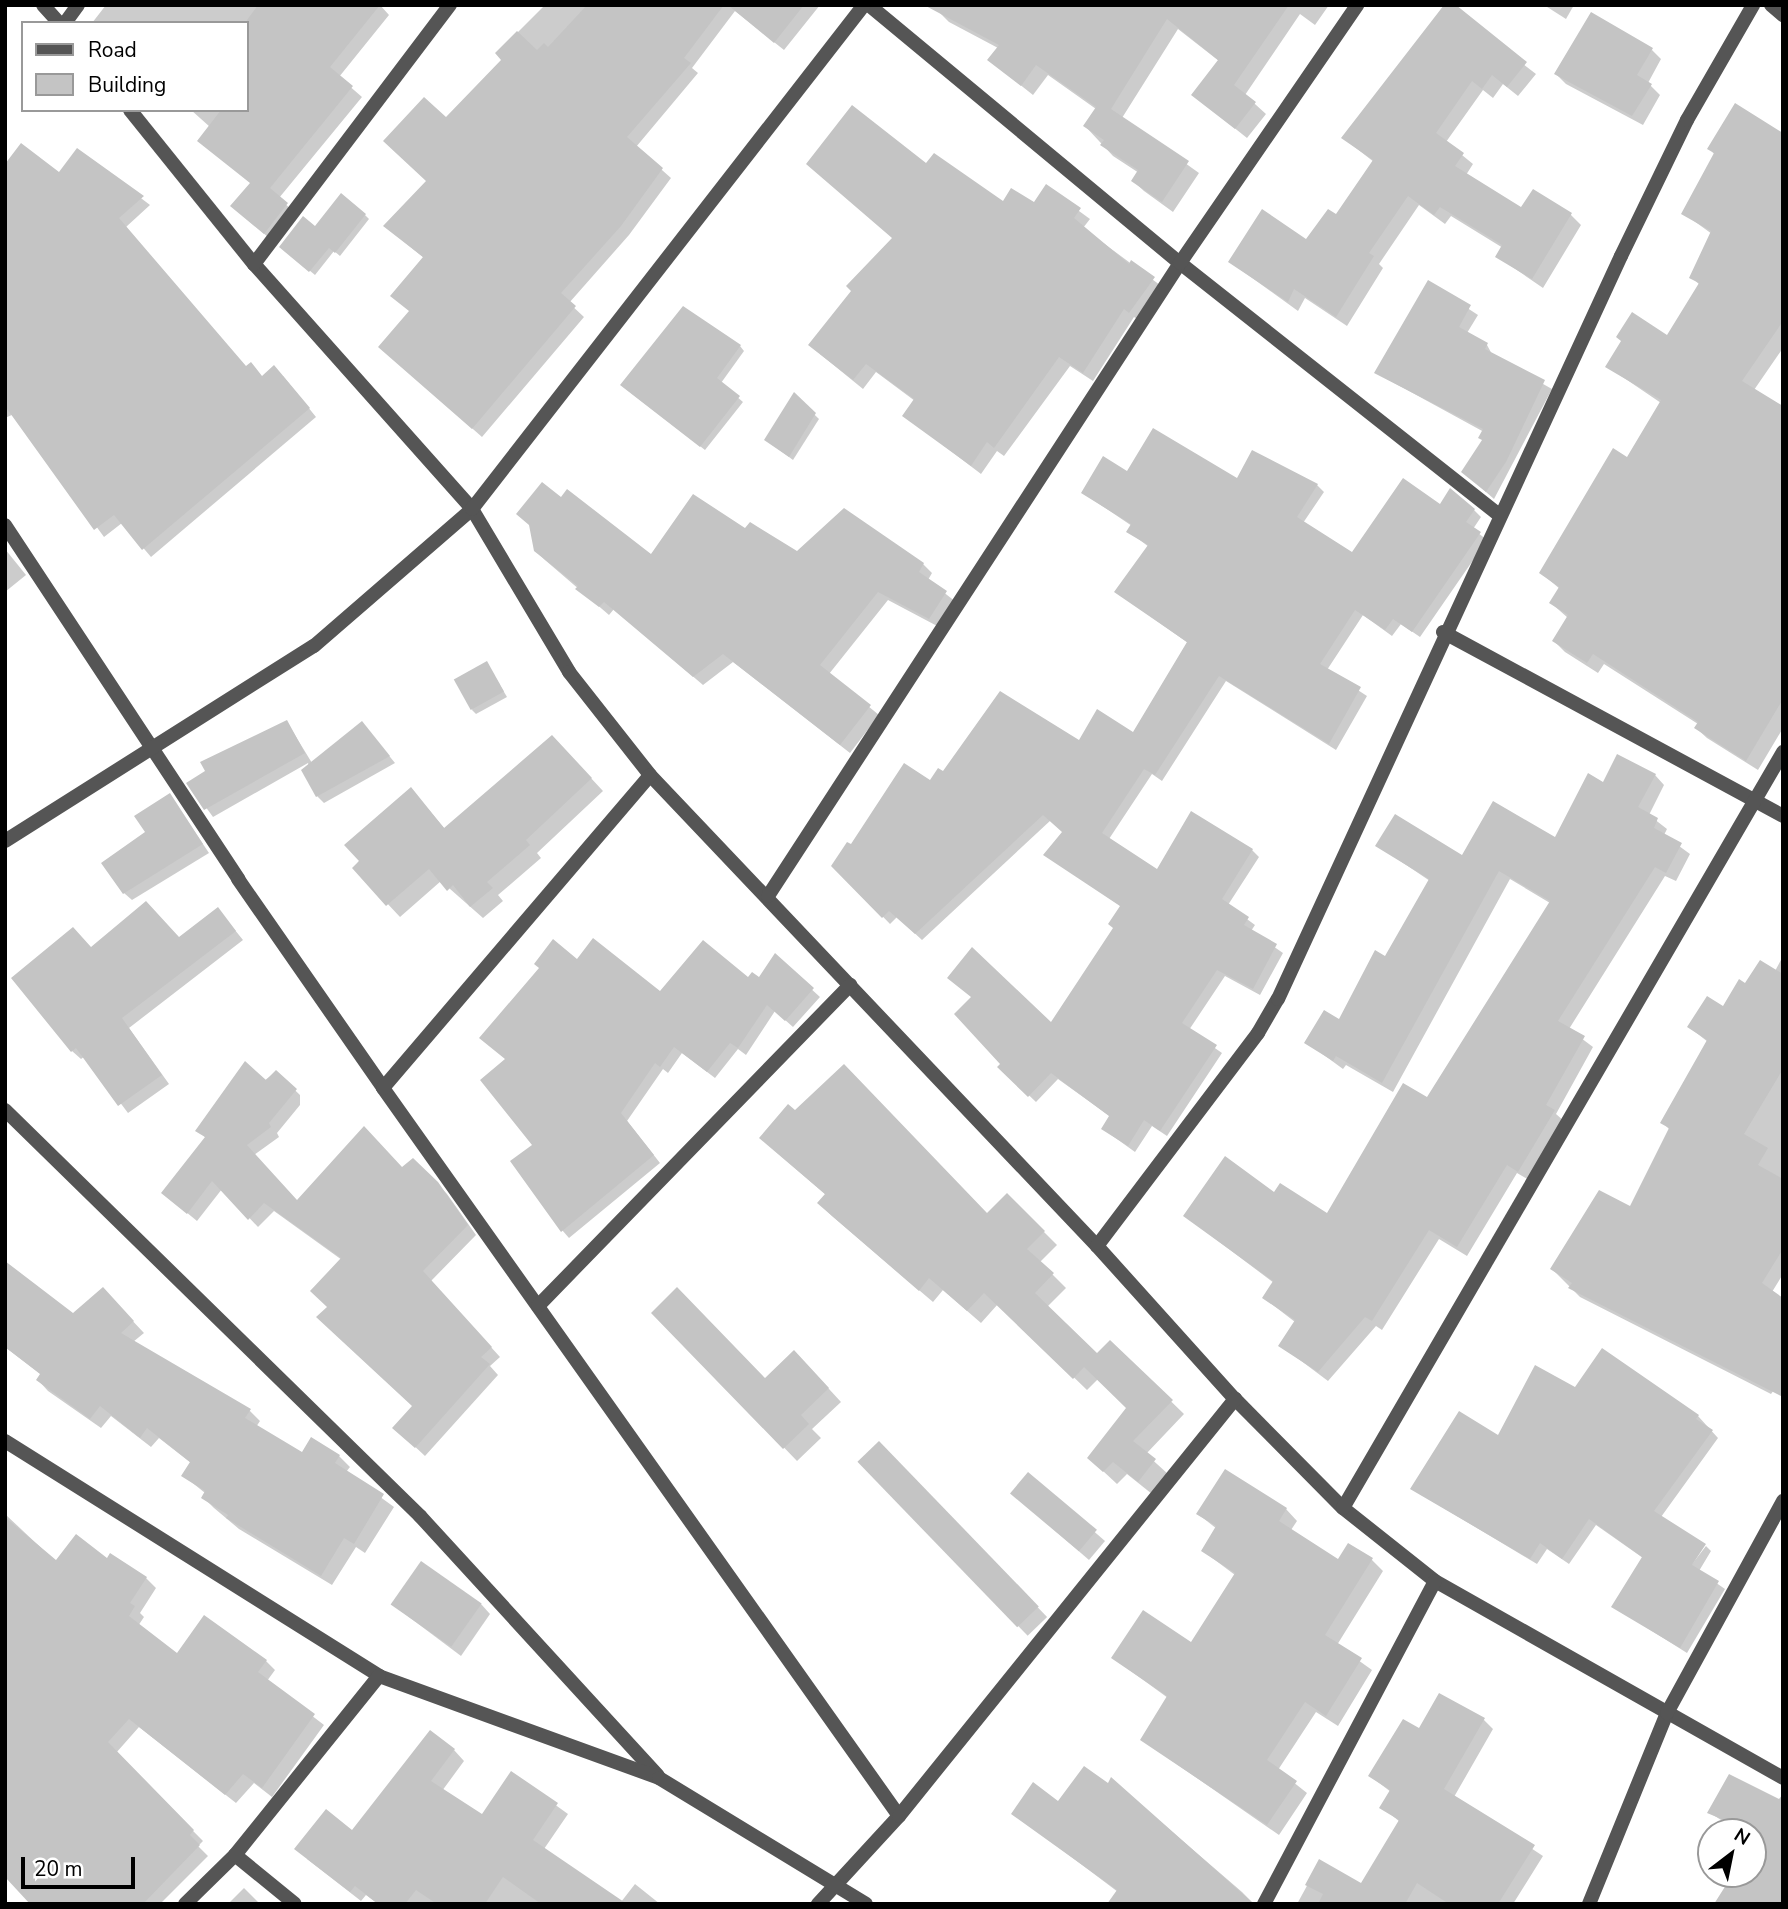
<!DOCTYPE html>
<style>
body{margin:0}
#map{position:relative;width:1788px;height:1909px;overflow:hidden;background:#fff;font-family:"Nunito Sans",sans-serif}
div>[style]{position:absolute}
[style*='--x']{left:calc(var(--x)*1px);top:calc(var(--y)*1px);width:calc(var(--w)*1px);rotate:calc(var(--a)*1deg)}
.shadow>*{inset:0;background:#0003;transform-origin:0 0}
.building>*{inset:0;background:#c4c4c4;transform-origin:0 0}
.minor>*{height:14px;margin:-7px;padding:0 7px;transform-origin:7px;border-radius:7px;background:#555}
span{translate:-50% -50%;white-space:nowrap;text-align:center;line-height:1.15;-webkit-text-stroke:6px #fff;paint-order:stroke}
.frame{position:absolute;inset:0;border:7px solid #000;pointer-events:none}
.legend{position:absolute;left:21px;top:21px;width:228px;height:91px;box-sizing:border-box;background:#fff;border:2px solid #999;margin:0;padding:9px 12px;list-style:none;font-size:21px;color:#000}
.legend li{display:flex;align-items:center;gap:14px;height:35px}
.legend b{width:35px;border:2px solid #999}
.north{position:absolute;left:1697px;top:1818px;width:70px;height:70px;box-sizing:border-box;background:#fff;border:2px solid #999;border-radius:50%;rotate:32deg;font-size:19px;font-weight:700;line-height:28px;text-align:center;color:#000}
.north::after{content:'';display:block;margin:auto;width:24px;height:32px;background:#000;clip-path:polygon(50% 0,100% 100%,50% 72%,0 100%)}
.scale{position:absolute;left:21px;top:1857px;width:114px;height:32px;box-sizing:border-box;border:4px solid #000;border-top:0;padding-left:9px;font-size:21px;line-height:24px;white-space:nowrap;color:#000;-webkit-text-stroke:5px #fff;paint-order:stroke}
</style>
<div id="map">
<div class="shadow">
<i style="clip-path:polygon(106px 5px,380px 5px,389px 15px,339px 77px,362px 97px,279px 198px,296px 214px,275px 243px,242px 215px,252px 184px,199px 141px,210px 127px,191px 110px,247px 110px,247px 23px,92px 23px)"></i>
<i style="clip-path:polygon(545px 5px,820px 5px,784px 50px,735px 11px,692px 68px,698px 73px,636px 147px,671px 178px,629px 235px,569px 303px,584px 317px,482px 437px,390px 356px,411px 312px,424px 258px,385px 226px,428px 181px,446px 120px,504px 60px,497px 53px)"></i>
<i style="clip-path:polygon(941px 5px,1329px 5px,1315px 25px,1300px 14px,1245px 95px,1266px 114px,1247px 138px,1193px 95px,1219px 61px,1178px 29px,1122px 118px,1199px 173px,1173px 212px,1144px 191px,1133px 181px,1139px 173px,1113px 156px,1085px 126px,1096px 109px,1048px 75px,1033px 95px,989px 60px,998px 48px,949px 22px,938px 11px)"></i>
<i style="clip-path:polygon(1446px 5px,1536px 74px,1518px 96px,1503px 84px,1493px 98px,1483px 90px,1446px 142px,1473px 164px,1466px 175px,1522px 209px,1571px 215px,1581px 225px,1543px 288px,1498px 257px,1503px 248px,1451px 216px,1445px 224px,1419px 205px,1379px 264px,1383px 268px,1347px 326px,1305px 298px,1298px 311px,1230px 262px,1307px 241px,1337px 216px,1374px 162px,1343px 138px)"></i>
<i style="clip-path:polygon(1544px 5px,1574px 5px,1566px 19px)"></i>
<i style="clip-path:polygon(1652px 50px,1661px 59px,1648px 83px,1660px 95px,1643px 125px,1566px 84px,1556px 74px)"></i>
<i style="clip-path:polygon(1783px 135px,1783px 348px,1754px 390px,1783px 639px,1783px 728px,1758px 770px,1707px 738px,1696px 728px,1698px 724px,1604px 664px,1598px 673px,1565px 652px,1554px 641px,1568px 618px,1551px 603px,1560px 589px,1541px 573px,1627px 460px,1661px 403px,1608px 367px,1667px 337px,1700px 285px,1691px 277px,1712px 234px,1683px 213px,1715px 155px,1709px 148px)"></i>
<i style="clip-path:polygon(78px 150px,150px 205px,126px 227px,246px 368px,263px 377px,283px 376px,316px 417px,151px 557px,122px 523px,104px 537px,14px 414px,5px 418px,5px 328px,59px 174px)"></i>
<i style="clip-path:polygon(926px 166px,1004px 204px,1035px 204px,1046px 187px,1090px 219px,1083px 228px,1164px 288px,1140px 321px,1134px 317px,1093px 381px,1070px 366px,1004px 456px,997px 451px,981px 474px,905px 416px,915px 401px,876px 372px,863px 389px,820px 354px,894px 238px)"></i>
<i style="clip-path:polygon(365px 215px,369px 219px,340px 256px,334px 251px,315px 275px,286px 251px,315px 229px)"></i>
<i style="clip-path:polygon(1429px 283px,1478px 315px,1467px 333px,1487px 345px,1493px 356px,1552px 389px,1494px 499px,1463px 472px,1483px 441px,1484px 432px,1376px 373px)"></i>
<i style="clip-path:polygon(740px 346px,744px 351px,721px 383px,743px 402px,705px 450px,626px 389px)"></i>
<i style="clip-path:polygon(794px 395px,819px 419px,793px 460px,766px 440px)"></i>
<i style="clip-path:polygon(1128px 473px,1317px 485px,1324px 492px,1303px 523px,1352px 554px,1440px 506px,1474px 510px,1481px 517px,1473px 529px,1487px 540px,1420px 637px,1401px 624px,1392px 636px,1363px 615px,1327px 670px,1367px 696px,1336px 750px,1226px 681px,1162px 781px,1152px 774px,1109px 839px,1157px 871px,1252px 850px,1259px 857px,1228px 905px,1255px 925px,1251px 931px,1283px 953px,1260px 995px,1225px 976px,1189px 1030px,1222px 1053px,1167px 1136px,1152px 1126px,1135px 1152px,1103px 1129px,1111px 1117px,1058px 1079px,1036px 1102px,999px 1067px,1002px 1064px,973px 998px,1051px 1025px,1115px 928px,1122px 907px,1046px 855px,1064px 832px,1051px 820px,922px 940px,897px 917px,890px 924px,834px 866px,944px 773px,1134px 734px,1188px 643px,1116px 592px,1149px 547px,1128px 531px,1132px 526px,1083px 493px)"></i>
<i style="clip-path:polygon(561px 500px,651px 556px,745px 531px,798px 554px,923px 564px,932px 573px,928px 580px,956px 602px,939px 627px,888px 600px,829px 674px,879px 715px,850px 753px,733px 662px,703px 685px,614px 609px,609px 615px,545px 560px,535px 550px)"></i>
<i style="clip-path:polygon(5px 549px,26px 575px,5px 592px)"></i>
<i style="clip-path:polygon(487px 663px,507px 697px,476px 714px,472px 710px)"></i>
<i style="clip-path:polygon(287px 722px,312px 763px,369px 731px,395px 763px,324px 803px,317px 796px,308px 763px,213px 817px,189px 784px,208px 772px,202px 762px)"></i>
<i style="clip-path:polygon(564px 749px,603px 791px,537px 853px,541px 858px,498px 895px,503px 901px,483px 918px,441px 881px,400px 917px,354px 868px,411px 789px,445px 829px)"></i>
<i style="clip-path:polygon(1655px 775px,1664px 785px,1649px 815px,1667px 829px,1664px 835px,1690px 854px,1676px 881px,1665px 876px,1569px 1029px,1593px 1047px,1556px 1114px,1564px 1121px,1529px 1180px,1517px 1173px,1467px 1256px,1439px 1239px,1382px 1330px,1376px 1326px,1328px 1381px,1280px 1345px,1295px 1322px,1264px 1298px,1274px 1283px,1185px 1216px,1275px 1194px,1327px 1215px,1428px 1100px,1550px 903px,1510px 879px,1393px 1092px,1346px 1065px,1343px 1069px,1306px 1042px,1340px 1022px,1386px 958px,1430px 881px,1378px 846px,1463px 857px,1556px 839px,1604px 784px)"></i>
<i style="clip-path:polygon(170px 795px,209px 853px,132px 900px,124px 893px,147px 833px)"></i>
<i style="clip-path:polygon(218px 909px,243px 940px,129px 1028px,169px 1084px,128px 1113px,85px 1056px,81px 1059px,72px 1051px,92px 949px,179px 939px)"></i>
<i style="clip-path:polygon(775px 956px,820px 997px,793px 1027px,775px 1011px,746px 1055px,738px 1049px,715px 1078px,682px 1053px,668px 1073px,663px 1069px,627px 1121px,660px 1163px,569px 1238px,562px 1230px,507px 1060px,578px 962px,660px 994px,759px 980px)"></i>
<i style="clip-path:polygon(1783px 956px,1783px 1274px,1772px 1292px,1783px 1378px,1771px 1394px,1580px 1297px,1552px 1269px,1630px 1209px,1670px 1130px,1662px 1122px,1708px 1042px,1689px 1027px,1724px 1009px,1746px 985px,1775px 971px)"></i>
<i style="clip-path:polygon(276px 1072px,300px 1095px,300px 1105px,277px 1133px,279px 1137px,254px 1155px,297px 1202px,402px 1169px,413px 1160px,447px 1194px,476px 1235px,431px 1281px,500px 1357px,490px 1366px,498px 1375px,425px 1456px,395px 1428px,414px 1406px,329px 1307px,342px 1260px,274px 1211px,258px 1227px,222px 1189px,197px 1221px,163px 1193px,206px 1138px,198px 1130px)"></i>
<i style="clip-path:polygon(774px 1150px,988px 1215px,1007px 1195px,1057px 1245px,1040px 1262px,1066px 1288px,1047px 1307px,1097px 1355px,1110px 1342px,1184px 1414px,1146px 1454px,1168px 1474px,1152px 1494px,1127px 1474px,1117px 1484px,1103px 1471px,1128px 1408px,1098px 1379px,1087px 1390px,998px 1304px,981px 1323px,943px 1290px,933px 1302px,832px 1216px,819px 1203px,826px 1195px)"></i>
<i style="clip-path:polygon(5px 1263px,73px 1315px,113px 1300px,144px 1333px,133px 1342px,249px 1410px,260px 1421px,256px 1427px,302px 1454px,339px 1456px,350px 1467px,346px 1472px,394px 1507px,365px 1553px,356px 1547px,332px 1585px,239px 1529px,214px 1508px,203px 1497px,205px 1493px,184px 1476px,191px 1463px,159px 1438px,151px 1447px,111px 1416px,101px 1428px,48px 1391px,38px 1380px,42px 1375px,5px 1347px)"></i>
<i style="clip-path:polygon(654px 1313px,765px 1380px,807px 1365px,841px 1402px,812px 1429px,821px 1438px,797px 1461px)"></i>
<i style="clip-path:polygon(1576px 1389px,1698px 1416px,1718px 1438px,1661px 1517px,1686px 1572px,1706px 1546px,1711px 1551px,1699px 1571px,1725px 1589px,1687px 1653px,1614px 1607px,1643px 1558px,1596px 1525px,1569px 1564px,1547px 1549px,1537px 1564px,1412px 1489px)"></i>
<i style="left:879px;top:1443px;width:242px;height:27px;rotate:46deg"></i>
<i style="clip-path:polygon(1028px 1474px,1105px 1541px,1089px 1560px,1022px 1502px)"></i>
<i style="clip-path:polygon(1286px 1509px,1297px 1521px,1291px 1530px,1339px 1562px,1372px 1560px,1383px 1571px,1337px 1645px,1372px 1670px,1338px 1726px,1316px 1712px,1278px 1770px,1307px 1793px,1279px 1835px,1142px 1740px,1168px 1698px,1113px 1658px,1192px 1645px,1235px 1575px,1203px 1551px,1217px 1529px,1198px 1514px)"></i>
<i style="clip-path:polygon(5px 1514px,56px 1562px,107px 1561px,146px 1578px,156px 1588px,140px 1613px,144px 1617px,138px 1626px,177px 1656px,266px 1661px,275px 1670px,267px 1681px,324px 1725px,272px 1797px,254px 1783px,236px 1803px,139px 1727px,116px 1753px,203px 1841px,198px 1846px,208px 1856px,160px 1904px,32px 1904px,5px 1710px)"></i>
<i style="clip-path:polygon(481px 1604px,490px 1614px,461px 1656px,393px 1605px)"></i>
<i style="clip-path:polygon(1484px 1720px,1493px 1729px,1454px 1797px,1543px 1856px,1513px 1904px,1297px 1904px,1320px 1862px,1362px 1885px,1400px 1822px,1382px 1807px,1391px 1792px,1370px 1776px,1419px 1731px)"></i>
<i style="clip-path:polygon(454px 1750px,464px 1761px,442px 1791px,482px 1816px,511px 1773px,568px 1814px,544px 1849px,621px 1902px,635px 1884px,660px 1904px,378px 1904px,366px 1895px,361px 1901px,307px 1859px,353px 1833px)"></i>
<i style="clip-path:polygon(1112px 1780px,1242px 1892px,1254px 1904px,1109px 1904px,1118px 1892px,1013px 1813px,1059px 1803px,1108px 1786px)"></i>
<i style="clip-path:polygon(1783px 1804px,1783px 1904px,1735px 1874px,1753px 1874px,1753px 1832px,1740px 1832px,1710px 1813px)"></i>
<i style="clip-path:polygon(244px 1888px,260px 1904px,228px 1904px)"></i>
</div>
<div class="building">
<i style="clip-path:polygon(258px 5px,380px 5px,330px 67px,353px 86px,270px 188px,288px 203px,264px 234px,230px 206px,250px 183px,197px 141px,221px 110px,247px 110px,247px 20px)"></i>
<i style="clip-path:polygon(587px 5px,724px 5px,684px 58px,691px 63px,627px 137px,663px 168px,621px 226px,561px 293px,576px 306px,472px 429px,378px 347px,409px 311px,390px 296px,423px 257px,383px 226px,426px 181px,383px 141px,424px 97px,446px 117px,501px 60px,495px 53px,517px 31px,537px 50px,544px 43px,548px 47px)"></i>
<i style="clip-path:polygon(728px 5px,804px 5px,774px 43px)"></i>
<i style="clip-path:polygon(924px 5px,1289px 5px,1234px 85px,1256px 102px,1235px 129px,1191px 95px,1218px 60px,1167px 19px,1111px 109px,1189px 161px,1162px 202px,1131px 181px,1138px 170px,1100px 145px,1104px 140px,1083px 126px,1096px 107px,1036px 65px,1021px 86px,987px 60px,999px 45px)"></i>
<i style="clip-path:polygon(1444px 5px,1456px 5px,1527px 62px,1507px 87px,1492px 75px,1482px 89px,1472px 81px,1436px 133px,1464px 153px,1455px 166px,1521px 207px,1533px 189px,1572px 213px,1532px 279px,1495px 257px,1502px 245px,1440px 207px,1434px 215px,1408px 196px,1369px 253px,1374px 256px,1336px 317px,1294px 289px,1288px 302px,1228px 262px,1262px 209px,1306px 239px,1328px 209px,1336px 214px,1373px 160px,1341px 138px)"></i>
<i style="clip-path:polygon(1591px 12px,1653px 48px,1637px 75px,1652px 84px,1632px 116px,1554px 74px)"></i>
<i style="clip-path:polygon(1735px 103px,1783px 133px,1783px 321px,1742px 381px,1783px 406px,1783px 699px,1746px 761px,1694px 728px,1698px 722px,1593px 654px,1587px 663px,1552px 641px,1568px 615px,1549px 603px,1559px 587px,1539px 573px,1613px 448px,1627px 457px,1661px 400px,1605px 367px,1621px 341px,1616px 337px,1632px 312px,1667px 335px,1699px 283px,1689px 278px,1711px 231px,1681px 214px,1714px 153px,1707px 149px)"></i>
<i style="clip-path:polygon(852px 105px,926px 163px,934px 153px,1003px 201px,1011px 188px,1034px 202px,1046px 184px,1081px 208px,1074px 218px,1129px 264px,1131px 260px,1155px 277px,1129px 313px,1124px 309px,1083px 373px,1059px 357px,994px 448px,987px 442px,971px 466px,902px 416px,914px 399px,866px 364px,853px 380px,808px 345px,851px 291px,846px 286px,892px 238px,806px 164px)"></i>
<i style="clip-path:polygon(21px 143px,59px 172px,77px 148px,144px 196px,119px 218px,246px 366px,251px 362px,262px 376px,274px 365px,310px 408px,142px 550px,114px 515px,94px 530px,5px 406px,5px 164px)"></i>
<i style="clip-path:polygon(341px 193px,366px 214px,335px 253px,329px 248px,309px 272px,279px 247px,303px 216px,315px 226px)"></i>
<i style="clip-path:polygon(1428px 280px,1471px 305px,1459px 327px,1488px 343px,1485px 349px,1545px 380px,1506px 462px,1486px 492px,1461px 472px,1482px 440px,1478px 438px,1483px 429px,1374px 373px)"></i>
<i style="clip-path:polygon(683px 306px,741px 345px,717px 378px,740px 396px,700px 447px,620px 385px)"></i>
<i style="clip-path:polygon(794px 392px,816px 413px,789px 457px,764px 440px)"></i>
<i style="clip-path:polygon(1153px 428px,1237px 478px,1252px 450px,1318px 484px,1297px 517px,1352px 552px,1403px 478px,1440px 504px,1450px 488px,1475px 509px,1466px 522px,1481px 532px,1412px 632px,1393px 619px,1385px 630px,1355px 610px,1320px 664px,1361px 687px,1329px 744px,1219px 676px,1155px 775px,1144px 769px,1102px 833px,1157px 869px,1191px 811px,1253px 849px,1222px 899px,1249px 917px,1244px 925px,1277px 944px,1253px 989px,1217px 970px,1182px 1023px,1217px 1045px,1160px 1131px,1144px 1120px,1128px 1146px,1101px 1129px,1109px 1116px,1051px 1073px,1028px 1097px,997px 1067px,1000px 1064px,954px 1014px,971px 997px,947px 978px,972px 947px,1051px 1022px,1113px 928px,1108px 924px,1120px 906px,1043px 855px,1062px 832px,1043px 815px,915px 934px,889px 911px,882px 918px,831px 866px,847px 842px,851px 844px,904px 763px,930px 780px,938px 768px,943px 771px,1000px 691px,1079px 740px,1097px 709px,1133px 732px,1187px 642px,1114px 592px,1148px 545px,1126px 532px,1131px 524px,1081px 493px,1103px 456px,1127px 471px)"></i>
<i style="clip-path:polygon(542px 482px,561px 497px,567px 489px,651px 554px,693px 494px,745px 528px,750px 522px,797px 551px,844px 508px,924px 563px,919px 572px,947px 591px,929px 619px,878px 592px,820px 665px,871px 705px,840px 745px,723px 654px,693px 677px,604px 602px,599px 607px,575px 589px,578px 586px,534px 551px,529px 525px,516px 514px)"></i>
<i style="left:487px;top:661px;width:35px;height:38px;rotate:61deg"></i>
<i style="clip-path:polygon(287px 720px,305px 753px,204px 810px,186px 783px,205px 771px,200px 762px)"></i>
<i style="clip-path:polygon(362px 721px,390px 756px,316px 797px,301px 770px)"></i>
<i style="clip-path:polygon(552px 735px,592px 778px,526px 840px,530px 845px,487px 882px,493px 888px,470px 907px,453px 885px,447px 891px,429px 869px,386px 906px,352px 868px,359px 861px,344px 845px,411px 787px,444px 828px)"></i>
<i style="clip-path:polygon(1617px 754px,1656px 774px,1638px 807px,1658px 818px,1654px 828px,1682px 843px,1666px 873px,1655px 867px,1558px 1021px,1585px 1036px,1546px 1105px,1555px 1110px,1518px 1172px,1507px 1165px,1457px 1247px,1429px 1230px,1372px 1321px,1365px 1317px,1318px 1372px,1278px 1346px,1295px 1320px,1262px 1298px,1273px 1281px,1183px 1216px,1225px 1156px,1274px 1192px,1280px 1183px,1327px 1213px,1403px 1083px,1427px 1097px,1550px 901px,1499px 871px,1382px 1083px,1336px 1056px,1333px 1061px,1304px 1043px,1324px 1010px,1339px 1019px,1375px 950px,1385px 956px,1429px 879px,1375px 846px,1395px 814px,1462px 855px,1493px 801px,1555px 837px,1588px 773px,1603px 782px)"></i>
<i style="clip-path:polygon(170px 793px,203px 844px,123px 894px,101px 863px,145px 832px,134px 816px)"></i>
<i style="clip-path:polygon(146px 901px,179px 937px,218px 907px,236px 931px,122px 1018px,162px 1075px,118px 1106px,76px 1048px,71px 1052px,11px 978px,73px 927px,91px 947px)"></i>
<i style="clip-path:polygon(593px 938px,660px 991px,703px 940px,748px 977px,752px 972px,759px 977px,775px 953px,814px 988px,785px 1021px,767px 1005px,738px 1048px,730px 1043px,707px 1072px,674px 1047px,660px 1067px,655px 1063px,621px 1113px,654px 1155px,561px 1232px,510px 1161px,532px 1145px,480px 1080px,505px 1059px,479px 1038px,539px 968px,534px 964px,553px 939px,577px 959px)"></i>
<i style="clip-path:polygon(1760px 960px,1783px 974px,1783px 1069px,1744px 1134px,1768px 1148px,1758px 1165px,1783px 1179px,1783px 1249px,1762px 1283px,1783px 1298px,1783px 1397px,1568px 1288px,1572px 1283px,1550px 1269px,1599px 1190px,1630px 1206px,1669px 1128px,1660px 1123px,1707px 1040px,1687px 1027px,1707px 996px,1723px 1006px,1739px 979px,1745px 983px)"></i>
<i style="clip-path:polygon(245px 1061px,266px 1080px,276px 1070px,297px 1089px,269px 1123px,271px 1127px,247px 1145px,297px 1200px,364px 1126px,402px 1167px,413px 1158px,438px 1182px,468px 1225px,423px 1271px,492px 1347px,481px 1357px,490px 1364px,415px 1448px,392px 1428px,412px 1406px,316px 1317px,327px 1307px,310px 1291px,341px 1258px,264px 1203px,248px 1220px,212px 1181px,187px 1214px,161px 1193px,205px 1137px,195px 1131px)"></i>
<i style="clip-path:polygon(844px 1064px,987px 1213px,1007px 1193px,1045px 1231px,1027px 1249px,1054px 1273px,1035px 1293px,1097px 1353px,1110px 1340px,1173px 1400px,1133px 1441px,1156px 1459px,1138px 1482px,1113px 1462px,1103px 1472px,1087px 1458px,1126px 1408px,1084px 1367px,1073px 1379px,984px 1293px,967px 1311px,929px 1278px,919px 1291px,817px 1203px,825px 1194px,759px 1138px,788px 1104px,795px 1110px)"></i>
<i style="clip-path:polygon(5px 1261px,73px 1313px,103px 1287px,134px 1321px,121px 1333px,251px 1409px,245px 1418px,302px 1452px,311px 1437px,340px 1455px,335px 1463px,384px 1494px,354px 1544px,344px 1538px,321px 1576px,226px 1518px,228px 1515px,201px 1498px,205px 1491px,181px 1476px,190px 1462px,147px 1428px,140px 1438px,100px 1406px,90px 1419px,36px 1380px,40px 1374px,5px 1347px)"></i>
<i style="clip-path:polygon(677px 1287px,765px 1378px,794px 1350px,829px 1388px,801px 1415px,809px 1424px,783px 1449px,651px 1313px)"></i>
<i style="clip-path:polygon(1602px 1348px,1699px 1415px,1696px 1419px,1713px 1430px,1654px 1511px,1706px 1544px,1692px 1565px,1719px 1581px,1680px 1648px,1611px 1607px,1642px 1557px,1589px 1519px,1562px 1559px,1540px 1543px,1530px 1559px,1410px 1489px,1459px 1411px,1498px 1435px,1535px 1365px,1575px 1387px)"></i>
<i style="left:879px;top:1441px;width:230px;height:30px;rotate:46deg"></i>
<i style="clip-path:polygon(1225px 1469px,1287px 1508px,1279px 1521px,1338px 1559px,1348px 1543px,1373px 1558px,1325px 1635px,1362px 1658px,1326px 1716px,1305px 1702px,1267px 1760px,1297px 1781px,1267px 1825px,1140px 1740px,1167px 1696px,1111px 1658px,1143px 1610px,1191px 1642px,1235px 1573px,1201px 1551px,1216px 1526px,1196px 1514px)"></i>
<i style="left:1028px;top:1472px;width:90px;height:28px;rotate:40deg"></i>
<i style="clip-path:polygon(5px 1517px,56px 1560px,76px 1534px,107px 1558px,110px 1553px,147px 1577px,130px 1603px,135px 1606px,129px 1616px,177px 1653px,204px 1615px,267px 1660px,258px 1672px,315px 1714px,262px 1788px,243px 1774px,225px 1795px,129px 1719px,108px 1742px,194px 1830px,190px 1835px,200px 1845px,143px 1904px,30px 1904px,5px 1877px)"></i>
<i style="left:421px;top:1561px;width:74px;height:53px;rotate:35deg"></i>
<i style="clip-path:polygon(1439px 1693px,1485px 1718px,1444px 1789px,1535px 1845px,1498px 1904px,1449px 1904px,1417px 1883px,1405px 1904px,1318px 1904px,1323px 1894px,1305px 1885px,1319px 1859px,1361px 1883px,1399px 1820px,1379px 1808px,1390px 1790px,1368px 1776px,1403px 1719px,1419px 1728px)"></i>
<i style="clip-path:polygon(430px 1730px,455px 1749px,431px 1781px,482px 1814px,511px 1771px,558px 1803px,533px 1840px,627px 1904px,541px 1904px,503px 1877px,485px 1904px,437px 1904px,416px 1890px,405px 1904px,378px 1904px,355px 1886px,350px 1892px,294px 1849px,326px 1809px,352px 1830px)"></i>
<i style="clip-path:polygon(1084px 1766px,1108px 1783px,1111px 1777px,1254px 1904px,1107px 1904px,1117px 1890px,1011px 1814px,1033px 1782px,1058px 1801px)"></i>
<i style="clip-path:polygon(1729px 1774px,1779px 1799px,1783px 1794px,1783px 1904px,1714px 1904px,1733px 1874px,1753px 1874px,1753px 1832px,1707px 1813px)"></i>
</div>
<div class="minor">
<i style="--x:43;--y:5;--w:24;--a:48"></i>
<i style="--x:869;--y:5;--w:404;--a:39.7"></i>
<i style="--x:1180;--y:263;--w:407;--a:38.3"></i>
<i style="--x:1771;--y:5;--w:16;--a:40"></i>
<i style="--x:65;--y:23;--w:22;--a:-54"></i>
<i style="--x:130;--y:110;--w:198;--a:51.2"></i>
<i style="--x:254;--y:264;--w:328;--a:48.3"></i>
<i style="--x:472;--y:509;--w:190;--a:59.2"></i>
<i style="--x:569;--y:672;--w:131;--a:51.8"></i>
<i style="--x:650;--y:775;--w:649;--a:46.5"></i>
<i style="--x:1097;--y:1246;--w:206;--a:48"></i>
<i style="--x:1235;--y:1399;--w:153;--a:45.3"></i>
<i style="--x:1343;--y:1508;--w:117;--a:38.4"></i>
<i style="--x:1435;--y:1581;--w:400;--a:29.5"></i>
<i style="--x:254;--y:264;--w:325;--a:-52.9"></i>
<i style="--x:5;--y:525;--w:424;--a:56.6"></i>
<i style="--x:238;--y:879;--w:254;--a:55.2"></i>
<i style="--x:383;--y:1088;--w:892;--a:54.67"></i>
<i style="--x:899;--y:1816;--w:120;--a:132.6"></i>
<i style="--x:1443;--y:632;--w:387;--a:28.4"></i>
<i style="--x:5;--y:841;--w:365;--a:-32.3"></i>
<i style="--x:314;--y:646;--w:209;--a:-40.9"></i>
<i style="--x:472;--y:509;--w:638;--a:-52.13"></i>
<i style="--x:768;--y:896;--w:755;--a:-56.94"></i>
<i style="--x:1180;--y:263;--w:313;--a:-55.5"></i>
<i style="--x:383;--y:1088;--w:411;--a:-49.5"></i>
<i style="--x:5;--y:1110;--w:581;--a:44.37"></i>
<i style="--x:420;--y:1516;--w:352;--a:47.5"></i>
<i style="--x:1097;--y:1246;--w:267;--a:-52.9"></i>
<i style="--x:1258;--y:1033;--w:39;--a:-60"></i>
<i style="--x:1278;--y:999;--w:818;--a:-65.22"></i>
<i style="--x:1621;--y:256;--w:151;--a:-64.1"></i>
<i style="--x:1687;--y:120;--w:133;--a:-60.1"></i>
<i style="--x:538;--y:1306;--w:448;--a:-45.8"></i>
<i style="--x:5;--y:1441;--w:442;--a:32.1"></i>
<i style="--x:379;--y:1676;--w:298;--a:20"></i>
<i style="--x:659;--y:1778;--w:242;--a:31.3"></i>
<i style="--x:1343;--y:1508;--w:875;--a:-59.8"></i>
<i style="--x:899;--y:1816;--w:536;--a:-51.14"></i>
<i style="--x:235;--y:1855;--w:77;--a:39.2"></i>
<i style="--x:185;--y:1904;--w:70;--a:-44.4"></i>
<i style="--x:235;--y:1855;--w:230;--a:-51.2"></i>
<i style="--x:1264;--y:1904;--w:365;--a:-62.1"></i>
<i style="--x:1589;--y:1904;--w:206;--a:-67.8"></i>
<i style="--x:1667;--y:1713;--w:242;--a:-61.3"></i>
</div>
<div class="frame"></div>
<ul class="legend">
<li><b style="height:9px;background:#555"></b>Road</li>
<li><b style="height:19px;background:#c4c4c4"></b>Building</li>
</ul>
<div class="north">N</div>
<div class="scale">20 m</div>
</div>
